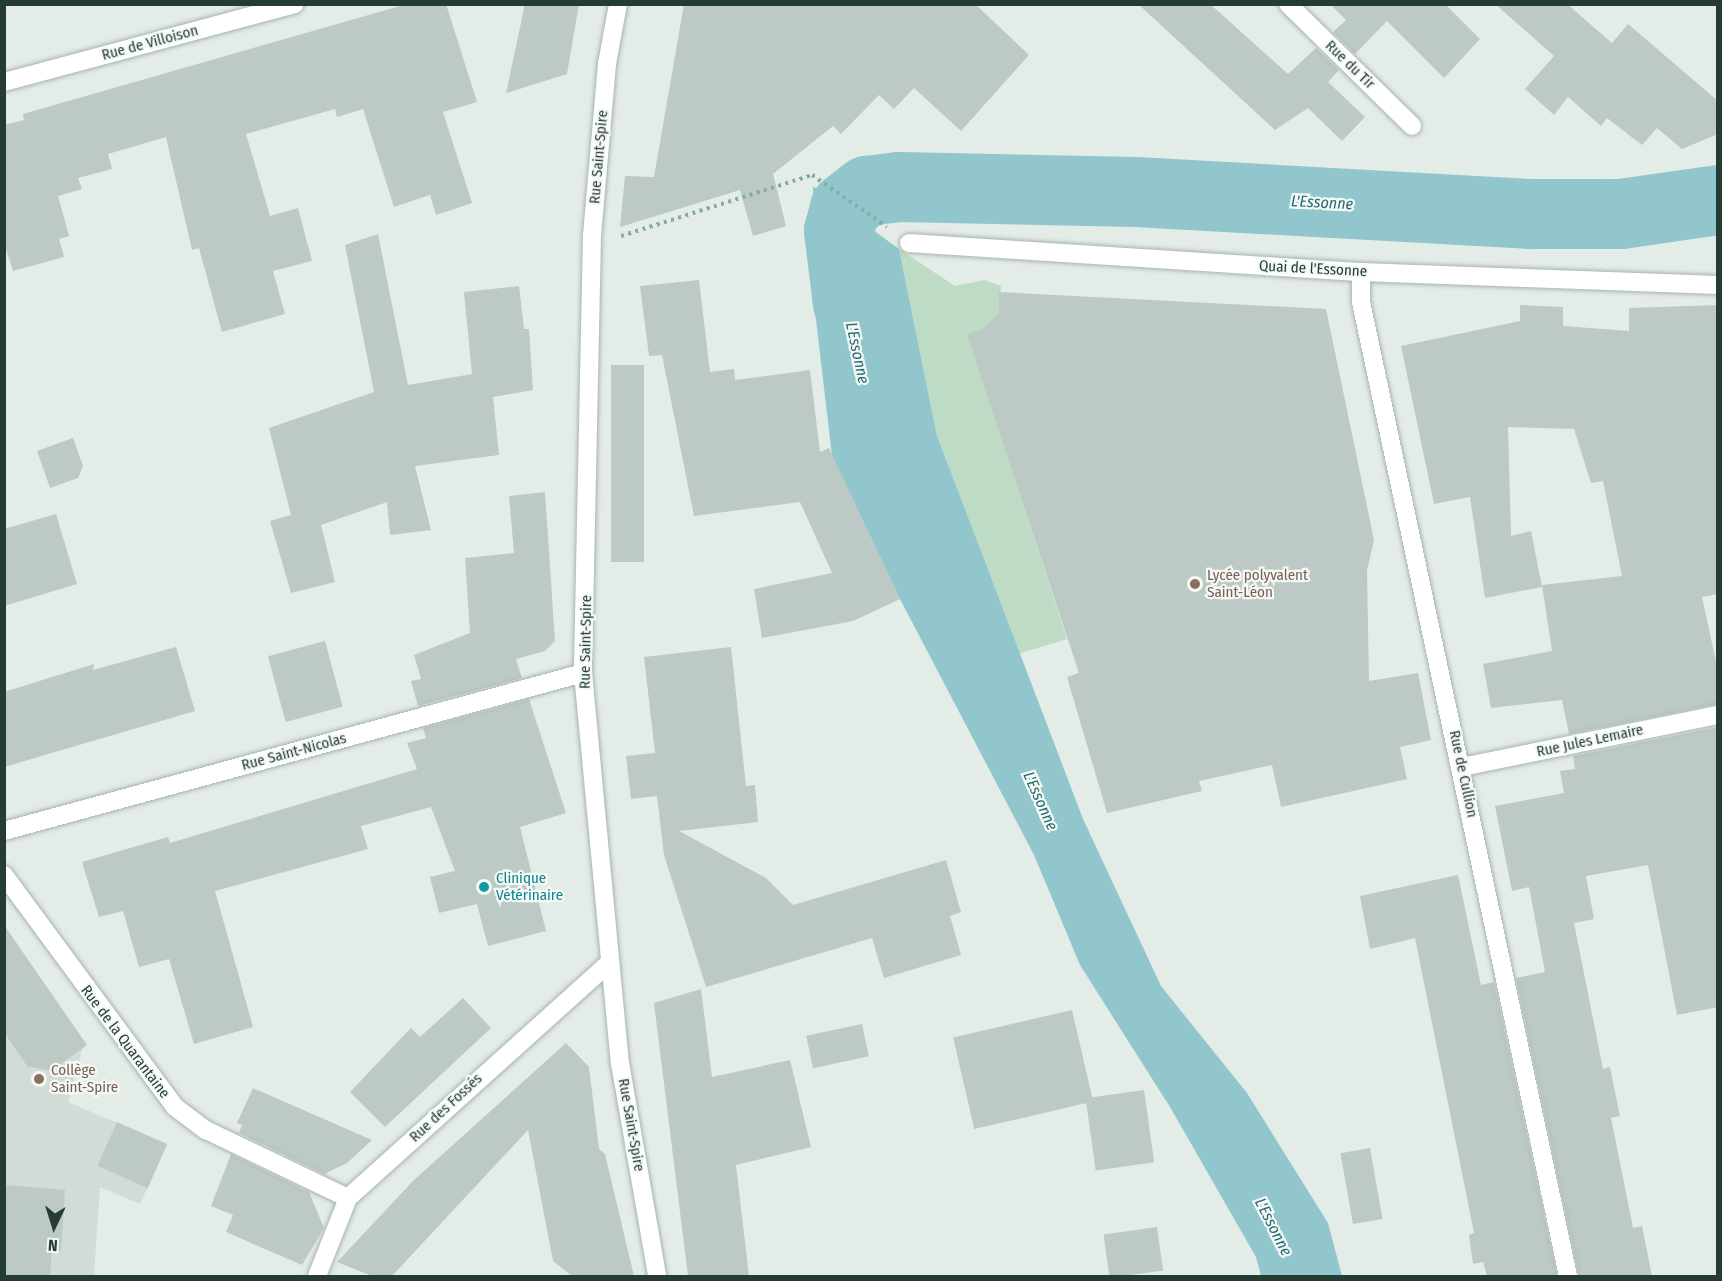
<!DOCTYPE html>
<meta charset="utf-8">
<style>
body{margin:0}
#map{position:relative;width:1722px;height:1281px;overflow:hidden;background:#e4ece8;font-family:"Fira Sans Condensed",sans-serif}
div>[style]{position:absolute}
[style*='--x']{left:calc(var(--x)*1px);top:calc(var(--y)*1px);width:calc(var(--w)*1px);rotate:calc(var(--a)*1deg)}
.built>*{inset:0;background:#d2dcd7}
.green>*{inset:0;background:#bedbc5}
.water>*{inset:0;background:#90c6cc}
.river>*{height:70px;margin:-35px;padding:0 35px;transform-origin:35px;border-radius:35px;background:#90c6cc}
.building>*{inset:0;background:#bcc9c4;transform-origin:0 0}
.path>*{height:4px;margin-top:-2px;transform-origin:0;background:repeating-linear-gradient(90deg,#87ad9f 0 3px,transparent 0 7.5px)}
.roads{filter:drop-shadow(0 0 2px #a7b4af) drop-shadow(0 0 2px #a7b4af)}
.street>*{height:18px;margin:-9px;padding:0 9px;transform-origin:9px;border-radius:9px;background:#fff}
.secondary>*{height:18px;margin:-9px;padding:0 9px;transform-origin:9px;border-radius:9px;background:#fff}
.dots>*{width:16px;height:16px;translate:-50% -50%;box-sizing:border-box;border:3px solid #f4f9f6;border-radius:50%}
span{translate:-50% -50%;white-space:nowrap;text-align:center;line-height:1.15;-webkit-text-stroke:4.5px #f4f9f6;paint-order:stroke}
.street-label{font-size:15px;color:#253c35}
.education-label{font-size:15px;color:#785e54}
.left{translate:0 -50%;text-align:left}
.culture-label{font-size:15px;color:#0d838f}
.water-label{font-size:16px;color:#246a73;font-style:italic}
.frame{position:absolute;inset:0;border:6px solid #253c35;pointer-events:none}
.north{position:absolute;left:24px;top:1197px;width:60px;height:60px;-webkit-text-stroke:4px #f4f9f6;paint-order:stroke;rotate:184deg;font-size:16px;font-weight:700;line-height:24px;text-align:center;color:#253c35}
.north::after{content:'';display:block;margin:auto;width:21px;height:27px;background:#253c35;clip-path:polygon(50% 0,100% 100%,50% 72%,0 100%)}
</style>
<div id="map">
<div class="built">
<i style="clip-path:polygon(4px 925px,84px 1042px,68px 1102px,167px 1144px,140px 1204px,100px 1187px,94px 1276px,5px 1276px)"></i>
</div>
<div class="green">
<i style="clip-path:polygon(899px 249px,955px 286px,984px 280px,1001px 286px,999px 313px,983px 329px,968px 334px,1067px 639px,1018px 654px,937px 436px)"></i>
</div>
<div class="water">
<i style="clip-path:polygon(813px 186px,899px 249px,937px 436px,1083px 819px,1161px 986px,1247px 1093px,1328px 1223px,1342px 1276px,1261px 1276px,1256px 1257px,1170px 1107px,1080px 965px,1034px 855px,900px 599px,832px 456px,813px 294px)"></i>
</div>
<div class="river">
<i style="--x:848;--y:304;--w:74;--a:-97"></i>
<i style="--x:839;--y:231;--w:24;--a:-75"></i>
<i style="--x:845;--y:208;--w:28;--a:-38"></i>
<i style="--x:867;--y:191;--w:32;--a:-7"></i>
<i style="--x:899;--y:187;--w:237;--a:1.2"></i>
<i style="--x:1136;--y:192;--w:397;--a:3.2"></i>
<i style="--x:1532;--y:214;--w:89;--a:0"></i>
<i style="--x:1621;--y:214;--w:98;--a:-8.2"></i>
</div>
<div class="building">
<i style="clip-path:polygon(407px 4px,446px 4px,477px 102px,443px 112px,472px 203px,436px 215px,430px 195px,394px 207px,363px 109px,337px 117px,335px 109px,246px 134px,270px 216px,298px 208px,312px 261px,273px 271px,285px 314px,222px 332px,199px 248px,192px 250px,166px 137px,108px 154px,112px 169px,78px 178px,82px 189px,58px 196px,69px 236px,59px 239px,64px 257px,13px 271px,4px 243px,4px 125px,24px 120px,23px 114px)"></i>
<i style="clip-path:polygon(525px 4px,579px 4px,567px 74px,506px 93px)"></i>
<i style="clip-path:polygon(684px 4px,975px 4px,1029px 55px,961px 131px,914px 88px,894px 109px,879px 95px,841px 134px,833px 126px,773px 174px,786px 226px,753px 236px,740px 190px,620px 227px,625px 176px,654px 177px)"></i>
<i style="clip-path:polygon(1138px 4px,1210px 4px,1288px 74px,1316px 48px,1339px 70px,1328px 82px,1365px 117px,1342px 141px,1308px 108px,1275px 130px)"></i>
<i style="clip-path:polygon(1330px 4px,1445px 4px,1480px 39px,1444px 78px,1387px 21px,1355px 54px,1333px 32px,1346px 20px)"></i>
<i style="clip-path:polygon(1495px 4px,1567px 4px,1612px 43px,1628px 24px,1718px 101px,1718px 134px,1682px 149px,1657px 128px,1642px 145px,1607px 118px,1601px 126px,1568px 97px,1554px 115px,1525px 89px,1554px 56px)"></i>
<i style="clip-path:polygon(378px 234px,408px 385px,472px 374px,464px 292px,519px 286px,524px 329px,529px 329px,533px 390px,493px 397px,499px 455px,415px 466px,431px 530px,390px 535px,387px 502px,321px 525px,335px 582px,291px 593px,270px 521px,291px 515px,269px 428px,374px 392px,345px 245px)"></i>
<i style="clip-path:polygon(699px 280px,710px 372px,734px 369px,735px 380px,810px 370px,820px 452px,829px 448px,900px 599px,853px 621px,762px 638px,754px 589px,832px 573px,800px 502px,694px 516px,662px 355px,649px 356px,640px 286px)"></i>
<i style="clip-path:polygon(999px 292px,1326px 309px,1374px 540px,1367px 571px,1369px 681px,1418px 673px,1431px 740px,1400px 747px,1407px 779px,1281px 807px,1272px 765px,1199px 781px,1202px 791px,1107px 813px,1067px 677px,1079px 673px,967px 334px,983px 329px,999px 313px)"></i>
<i style="clip-path:polygon(1520px 305px,1563px 307px,1563px 326px,1629px 331px,1629px 308px,1718px 305px,1718px 594px,1702px 597px,1718px 671px,1718px 704px,1569px 734px,1562px 700px,1491px 708px,1483px 664px,1552px 651px,1542px 585px,1622px 576px,1603px 481px,1591px 483px,1574px 429px,1508px 427px,1511px 536px,1531px 531px,1542px 587px,1485px 598px,1470px 497px,1434px 504px,1401px 346px,1520px 321px)"></i>
<i style="left:644px;top:365px;width:197px;height:33px;rotate:90deg"></i>
<i style="clip-path:polygon(73px 438px,83px 466px,78px 478px,50px 488px,37px 451px)"></i>
<i style="clip-path:polygon(545px 492px,555px 641px,545px 651px,516px 659px,522px 678px,418px 706px,411px 681px,421px 679px,414px 655px,470px 633px,465px 558px,514px 553px,509px 496px)"></i>
<i style="clip-path:polygon(56px 514px,77px 584px,4px 606px,4px 529px)"></i>
<i style="left:325px;top:641px;width:68px;height:59px;rotate:75deg"></i>
<i style="clip-path:polygon(176px 647px,195px 711px,4px 767px,4px 692px,94px 664px,93px 670px)"></i>
<i style="clip-path:polygon(731px 647px,746px 786px,755px 785px,758px 822px,679px 831px,766px 878px,793px 905px,946px 860px,961px 912px,950px 916px,961px 955px,884px 978px,872px 938px,706px 987px,664px 855px,657px 796px,631px 799px,626px 756px,655px 753px,644px 657px)"></i>
<i style="clip-path:polygon(529px 699px,566px 813px,520px 827px,546px 931px,488px 946px,477px 904px,439px 913px,430px 877px,455px 871px,431px 807px,361px 826px,368px 849px,215px 891px,253px 1027px,194px 1044px,169px 959px,139px 967px,123px 911px,99px 917px,82px 862px,168px 837px,170px 843px,417px 769px,407px 743px,426px 738px,423px 728px)"></i>
<i style="clip-path:polygon(1718px 727px,1718px 1007px,1677px 1015px,1648px 865px,1586px 876px,1594px 919px,1574px 923px,1603px 1069px,1610px 1067px,1620px 1116px,1611px 1118px,1633px 1228px,1642px 1226px,1652px 1276px,1579px 1276px,1516px 978px,1545px 972px,1529px 887px,1512px 891px,1495px 806px,1564px 793px,1560px 771px,1575px 769px,1573px 756px)"></i>
<i style="clip-path:polygon(1458px 875px,1481px 985px,1494px 982px,1557px 1276px,1487px 1276px,1483px 1262px,1473px 1264px,1469px 1235px,1474px 1233px,1415px 938px,1370px 949px,1360px 896px)"></i>
<i style="clip-path:polygon(4px 925px,87px 1045px,51px 1071px,27px 1066px,4px 1032px)"></i>
<i style="clip-path:polygon(701px 989px,712px 1077px,790px 1060px,811px 1147px,736px 1165px,749px 1276px,688px 1276px,654px 1003px)"></i>
<i style="clip-path:polygon(463px 998px,491px 1028px,385px 1127px,350px 1092px,411px 1028px,420px 1037px)"></i>
<i style="left:1072px;top:1010px;width:94px;height:122px;rotate:77deg"></i>
<i style="left:862px;top:1024px;width:33px;height:57px;rotate:78deg"></i>
<i style="clip-path:polygon(566px 1043px,589px 1067px,599px 1149px,605px 1154px,634px 1276px,572px 1276px,553px 1261px,528px 1130px,392px 1276px,372px 1276px,337px 1262px,413px 1181px)"></i>
<i style="clip-path:polygon(253px 1088px,372px 1140px,347px 1163px,324px 1174px,239px 1133px,242px 1125px,237px 1123px)"></i>
<i style="left:1144px;top:1090px;width:73px;height:59px;rotate:82deg"></i>
<i style="left:117px;top:1122px;width:55px;height:48px;rotate:24deg"></i>
<i style="left:1370px;top:1148px;width:72px;height:30px;rotate:80deg"></i>
<i style="clip-path:polygon(231px 1154px,309px 1192px,324px 1228px,302px 1265px,226px 1232px,233px 1215px,211px 1206px)"></i>
<i style="clip-path:polygon(4px 1185px,65px 1190px,61px 1251px,52px 1250px,50px 1276px,4px 1276px)"></i>
<i style="left:1157px;top:1227px;width:44px;height:54px;rotate:82deg"></i>
</div>
<div class="path">
<i style="--x:621;--y:236;--w:201;--a:-17.7"></i>
<i style="--x:812;--y:175;--w:91;--a:34.7"></i>
</div>
<div class="roads">
<div class="street">
<i style="--x:1288;--y:4;--w:174;--a:44.5"></i>
<i style="--x:4;--y:82;--w:301;--a:-15"></i>
<i style="--x:909;--y:243;--w:453;--a:3.7"></i>
<i style="--x:1361;--y:272;--w:357;--a:2.1"></i>
<i style="--x:1361;--y:272;--w:30;--a:90"></i>
<i style="--x:1361;--y:302;--w:996;--a:78"></i>
<i style="--x:1462;--y:767;--w:261;--a:-11.5"></i>
<i style="--x:4;--y:875;--w:288;--a:53.6"></i>
<i style="--x:175;--y:1107;--w:39;--a:37"></i>
<i style="--x:206;--y:1130;--w:157;--a:25.6"></i>
<i style="--x:317;--y:1276;--w:84;--a:-68.3"></i>
<i style="--x:348;--y:1198;--w:351;--a:-42"></i>
</div>
<div class="secondary">
<i style="--x:618;--y:4;--w:61;--a:100.4"></i>
<i style="--x:607;--y:64;--w:172;--a:95"></i>
<i style="--x:592;--y:235;--w:438;--a:91.2"></i>
<i style="--x:583;--y:673;--w:392;--a:84.6"></i>
<i style="--x:620;--y:1063;--w:216;--a:80.1"></i>
<i style="--x:4;--y:831;--w:600;--a:-15.26"></i>
</div>
</div>
<div class="dots">
<i style="left:1195px;top:584px;background:#8d6e63"></i>
<i style="left:484px;top:887px;background:#0f9aa8"></i>
<i style="left:39px;top:1079px;background:#8d6e63"></i>
</div>
<div class="street-label">
<span style="left:150px;top:43px;rotate:-15deg">Rue de Villoison</span>
<span style="left:1350px;top:65px;rotate:44deg">Rue du Tir</span>
<span style="left:599px;top:157px;rotate:-85deg">Rue Saint-Spire</span>
<span style="left:1313px;top:269px;rotate:3deg">Quai de l'Essonne</span>
<span style="left:586px;top:642px;rotate:-89deg">Rue Saint-Spire</span>
<span style="left:1590px;top:741px;rotate:-12deg">Rue Jules Lemaire</span>
<span style="left:294px;top:752px;rotate:-15deg">Rue Saint-Nicolas</span>
<span style="left:1463px;top:774px;rotate:78deg">Rue de Cullion</span>
<span style="left:125px;top:1042px;rotate:53deg">Rue de la Quarantaine</span>
<span style="left:446px;top:1108px;rotate:-43deg">Rue des Fossés</span>
<span style="left:631px;top:1125px;rotate:80deg">Rue Saint-Spire</span>
</div>
<div class="education-label">
<span class="left" style="left:1207px;top:584px">Lycée polyvalent<br>Saint-Léon</span>
<span class="left" style="left:51px;top:1079px">Collège<br>Saint-Spire</span>
</div>
<div class="culture-label">
<span class="left" style="left:496px;top:887px">Clinique<br>Vétérinaire</span>
</div>
<div class="water-label">
<span style="left:1322px;top:203px;rotate:3deg">L'Essonne</span>
<span style="left:857px;top:353px;rotate:78deg">L'Essonne</span>
<span style="left:1040px;top:801px;rotate:66deg">L'Essonne</span>
<span style="left:1273px;top:1227px;rotate:63deg">L'Essonne</span>
</div>
<div class="frame"></div>
<div class="north">N</div>
</div>
